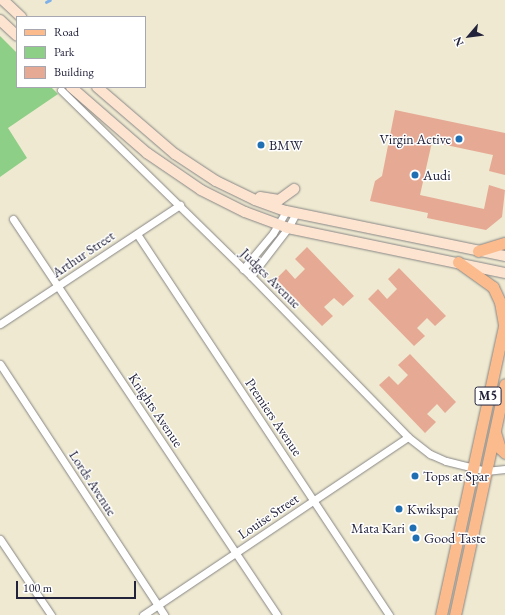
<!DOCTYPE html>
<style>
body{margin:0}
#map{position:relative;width:505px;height:615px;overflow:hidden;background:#eee9d0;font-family:"EB Garamond",serif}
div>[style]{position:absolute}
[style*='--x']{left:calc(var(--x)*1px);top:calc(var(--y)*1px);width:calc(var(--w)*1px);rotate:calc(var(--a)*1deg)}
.green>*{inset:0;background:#8ecf87}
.stream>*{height:2.5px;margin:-1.25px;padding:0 1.25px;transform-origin:1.25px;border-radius:1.25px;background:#7eb0ea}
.building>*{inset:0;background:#e6a994}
.roads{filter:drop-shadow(0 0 1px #888686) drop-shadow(0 0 1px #888686)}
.street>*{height:7px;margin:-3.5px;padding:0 3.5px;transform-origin:3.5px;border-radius:3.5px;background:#fff}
.secondary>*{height:10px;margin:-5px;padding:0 5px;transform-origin:5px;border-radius:5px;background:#fde4d1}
.primary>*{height:11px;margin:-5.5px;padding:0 5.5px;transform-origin:5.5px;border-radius:5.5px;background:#fbbb8d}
.dots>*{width:11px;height:11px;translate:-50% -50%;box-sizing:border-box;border:2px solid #fff;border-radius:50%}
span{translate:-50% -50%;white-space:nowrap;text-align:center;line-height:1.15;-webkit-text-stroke:3px #fff;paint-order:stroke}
.shield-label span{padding:1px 3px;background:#fff;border:1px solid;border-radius:3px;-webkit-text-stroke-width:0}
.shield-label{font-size:13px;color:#22223b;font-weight:700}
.poi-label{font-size:14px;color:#22223b}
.right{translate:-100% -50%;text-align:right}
.left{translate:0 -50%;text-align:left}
.street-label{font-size:14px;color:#22223b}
.legend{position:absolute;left:16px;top:16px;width:130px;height:72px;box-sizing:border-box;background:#fff;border:1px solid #a7a7b1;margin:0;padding:5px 7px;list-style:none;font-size:12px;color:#22223b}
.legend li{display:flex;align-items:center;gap:8px;height:20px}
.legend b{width:20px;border:1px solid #a7a7b1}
.north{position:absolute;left:449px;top:16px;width:40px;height:40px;-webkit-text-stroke:3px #fff;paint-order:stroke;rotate:242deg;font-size:11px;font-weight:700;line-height:16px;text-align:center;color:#22223b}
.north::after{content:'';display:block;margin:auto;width:14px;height:18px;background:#22223b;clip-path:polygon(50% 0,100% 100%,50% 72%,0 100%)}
.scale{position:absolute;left:16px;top:581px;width:120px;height:18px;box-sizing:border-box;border:2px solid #22223b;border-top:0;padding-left:5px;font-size:12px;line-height:14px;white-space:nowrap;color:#22223b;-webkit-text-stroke:3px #fff;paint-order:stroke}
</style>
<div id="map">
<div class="green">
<i style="clip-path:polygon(0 36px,17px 53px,17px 87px,51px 87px,58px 94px,8px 128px,27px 158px,0 177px)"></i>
</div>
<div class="stream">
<i style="--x:46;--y:2;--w:4;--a:-27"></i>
</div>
<div class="building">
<i style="clip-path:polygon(395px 110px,505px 133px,505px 175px,489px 171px,493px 155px,432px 142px,420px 195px,484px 209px,489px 185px,505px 190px,502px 217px,486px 230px,427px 218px,428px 213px,370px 201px,375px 181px,382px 176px)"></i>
<i style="clip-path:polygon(307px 247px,354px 296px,343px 306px,334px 298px,324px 307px,333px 316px,322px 326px,276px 279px,286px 269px,295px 279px,305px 269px,295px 259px)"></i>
<i style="clip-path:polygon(399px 268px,446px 316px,435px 326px,427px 318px,417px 328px,425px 336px,414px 346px,368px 299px,378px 289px,387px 299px,397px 289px,388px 279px)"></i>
<i style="clip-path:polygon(410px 354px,456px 402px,445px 413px,437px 404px,427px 414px,436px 422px,425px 433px,379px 385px,389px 376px,398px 385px,408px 375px,398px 365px)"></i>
</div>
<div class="roads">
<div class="street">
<i style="--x:61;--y:90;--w:266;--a:44.4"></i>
<i style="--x:251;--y:276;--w:225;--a:45.7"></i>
<i style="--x:408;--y:437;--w:28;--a:38"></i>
<i style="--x:430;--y:454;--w:17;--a:24"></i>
<i style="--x:446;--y:461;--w:41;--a:14"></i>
<i style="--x:486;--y:471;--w:19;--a:-6"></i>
<i style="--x:13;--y:219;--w:476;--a:56.3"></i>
<i style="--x:137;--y:234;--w:457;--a:56.5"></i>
<i style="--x:243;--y:269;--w:47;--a:-50.2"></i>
<i style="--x:273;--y:233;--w:26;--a:-59"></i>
<i style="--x:251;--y:276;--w:61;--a:-52.4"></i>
<i style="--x:288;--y:228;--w:17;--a:-62"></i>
<i style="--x:0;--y:324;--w:216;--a:-33.5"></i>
<i style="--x:0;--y:364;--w:300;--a:56.8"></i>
<i style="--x:0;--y:539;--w:92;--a:56.1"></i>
<i style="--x:143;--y:615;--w:319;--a:-33.9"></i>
</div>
<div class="secondary">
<i style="--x:3;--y:0;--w:25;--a:43"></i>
<i style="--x:0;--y:20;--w:23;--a:43"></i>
<i style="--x:71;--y:87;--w:101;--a:41"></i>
<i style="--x:147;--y:153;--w:65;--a:34.4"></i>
<i style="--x:201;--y:190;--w:49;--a:26.6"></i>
<i style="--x:245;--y:212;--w:46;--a:20.4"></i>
<i style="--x:288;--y:228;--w:222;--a:11.7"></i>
<i style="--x:97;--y:87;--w:103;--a:40.7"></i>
<i style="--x:175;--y:154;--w:49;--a:33.4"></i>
<i style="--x:216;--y:181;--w:43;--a:26"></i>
<i style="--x:255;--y:200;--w:33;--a:20"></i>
<i style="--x:286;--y:211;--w:224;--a:11.6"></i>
<i style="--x:260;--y:197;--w:19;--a:9"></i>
<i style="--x:279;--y:200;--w:19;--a:-36"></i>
</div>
<div class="primary">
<i style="--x:478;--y:251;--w:28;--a:-17"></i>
<i style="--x:458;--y:262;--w:43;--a:35.5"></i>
<i style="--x:493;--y:287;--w:17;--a:65"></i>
<i style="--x:500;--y:302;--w:22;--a:80"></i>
<i style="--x:495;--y:432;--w:17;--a:73"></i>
<i style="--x:500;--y:448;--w:7;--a:45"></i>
<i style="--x:441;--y:615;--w:300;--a:-77.7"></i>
<i style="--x:455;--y:615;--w:236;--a:-77.8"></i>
</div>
</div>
<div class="dots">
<i style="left:459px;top:139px;background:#1f6fb2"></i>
<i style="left:261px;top:145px;background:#1f6fb2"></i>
<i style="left:415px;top:175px;background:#1f6fb2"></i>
<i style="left:415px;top:476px;background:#1f6fb2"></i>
<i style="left:399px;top:509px;background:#1f6fb2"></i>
<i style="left:413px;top:528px;background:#1f6fb2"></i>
<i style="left:416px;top:538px;background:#1f6fb2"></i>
</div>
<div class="shield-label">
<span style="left:488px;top:396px">M5</span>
</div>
<div class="poi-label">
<span class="right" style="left:451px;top:139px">Virgin Active</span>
<span class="left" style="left:269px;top:145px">BMW</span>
<span class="left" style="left:423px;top:175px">Audi</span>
<span class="left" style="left:423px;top:476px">Tops at Spar</span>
<span class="left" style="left:407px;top:509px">Kwikspar</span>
<span class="right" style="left:405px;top:528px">Mata Kari</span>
<span class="left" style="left:424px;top:538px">Good Taste</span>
</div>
<div class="street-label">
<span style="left:83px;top:254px;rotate:-34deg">Arthur Street</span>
<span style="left:271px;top:278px;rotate:45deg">Judges Avenue</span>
<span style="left:156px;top:410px;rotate:56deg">Knights Avenue</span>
<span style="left:274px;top:417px;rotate:56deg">Premiers Avenue</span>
<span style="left:93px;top:483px;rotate:57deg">Lords Avenue</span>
<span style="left:268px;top:516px;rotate:-34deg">Louise Street</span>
</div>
<ul class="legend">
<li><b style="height:5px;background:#fbbb8d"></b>Road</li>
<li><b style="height:11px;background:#8ecf87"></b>Park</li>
<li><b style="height:11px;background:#e6a994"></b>Building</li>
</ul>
<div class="north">N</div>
<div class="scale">100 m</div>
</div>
